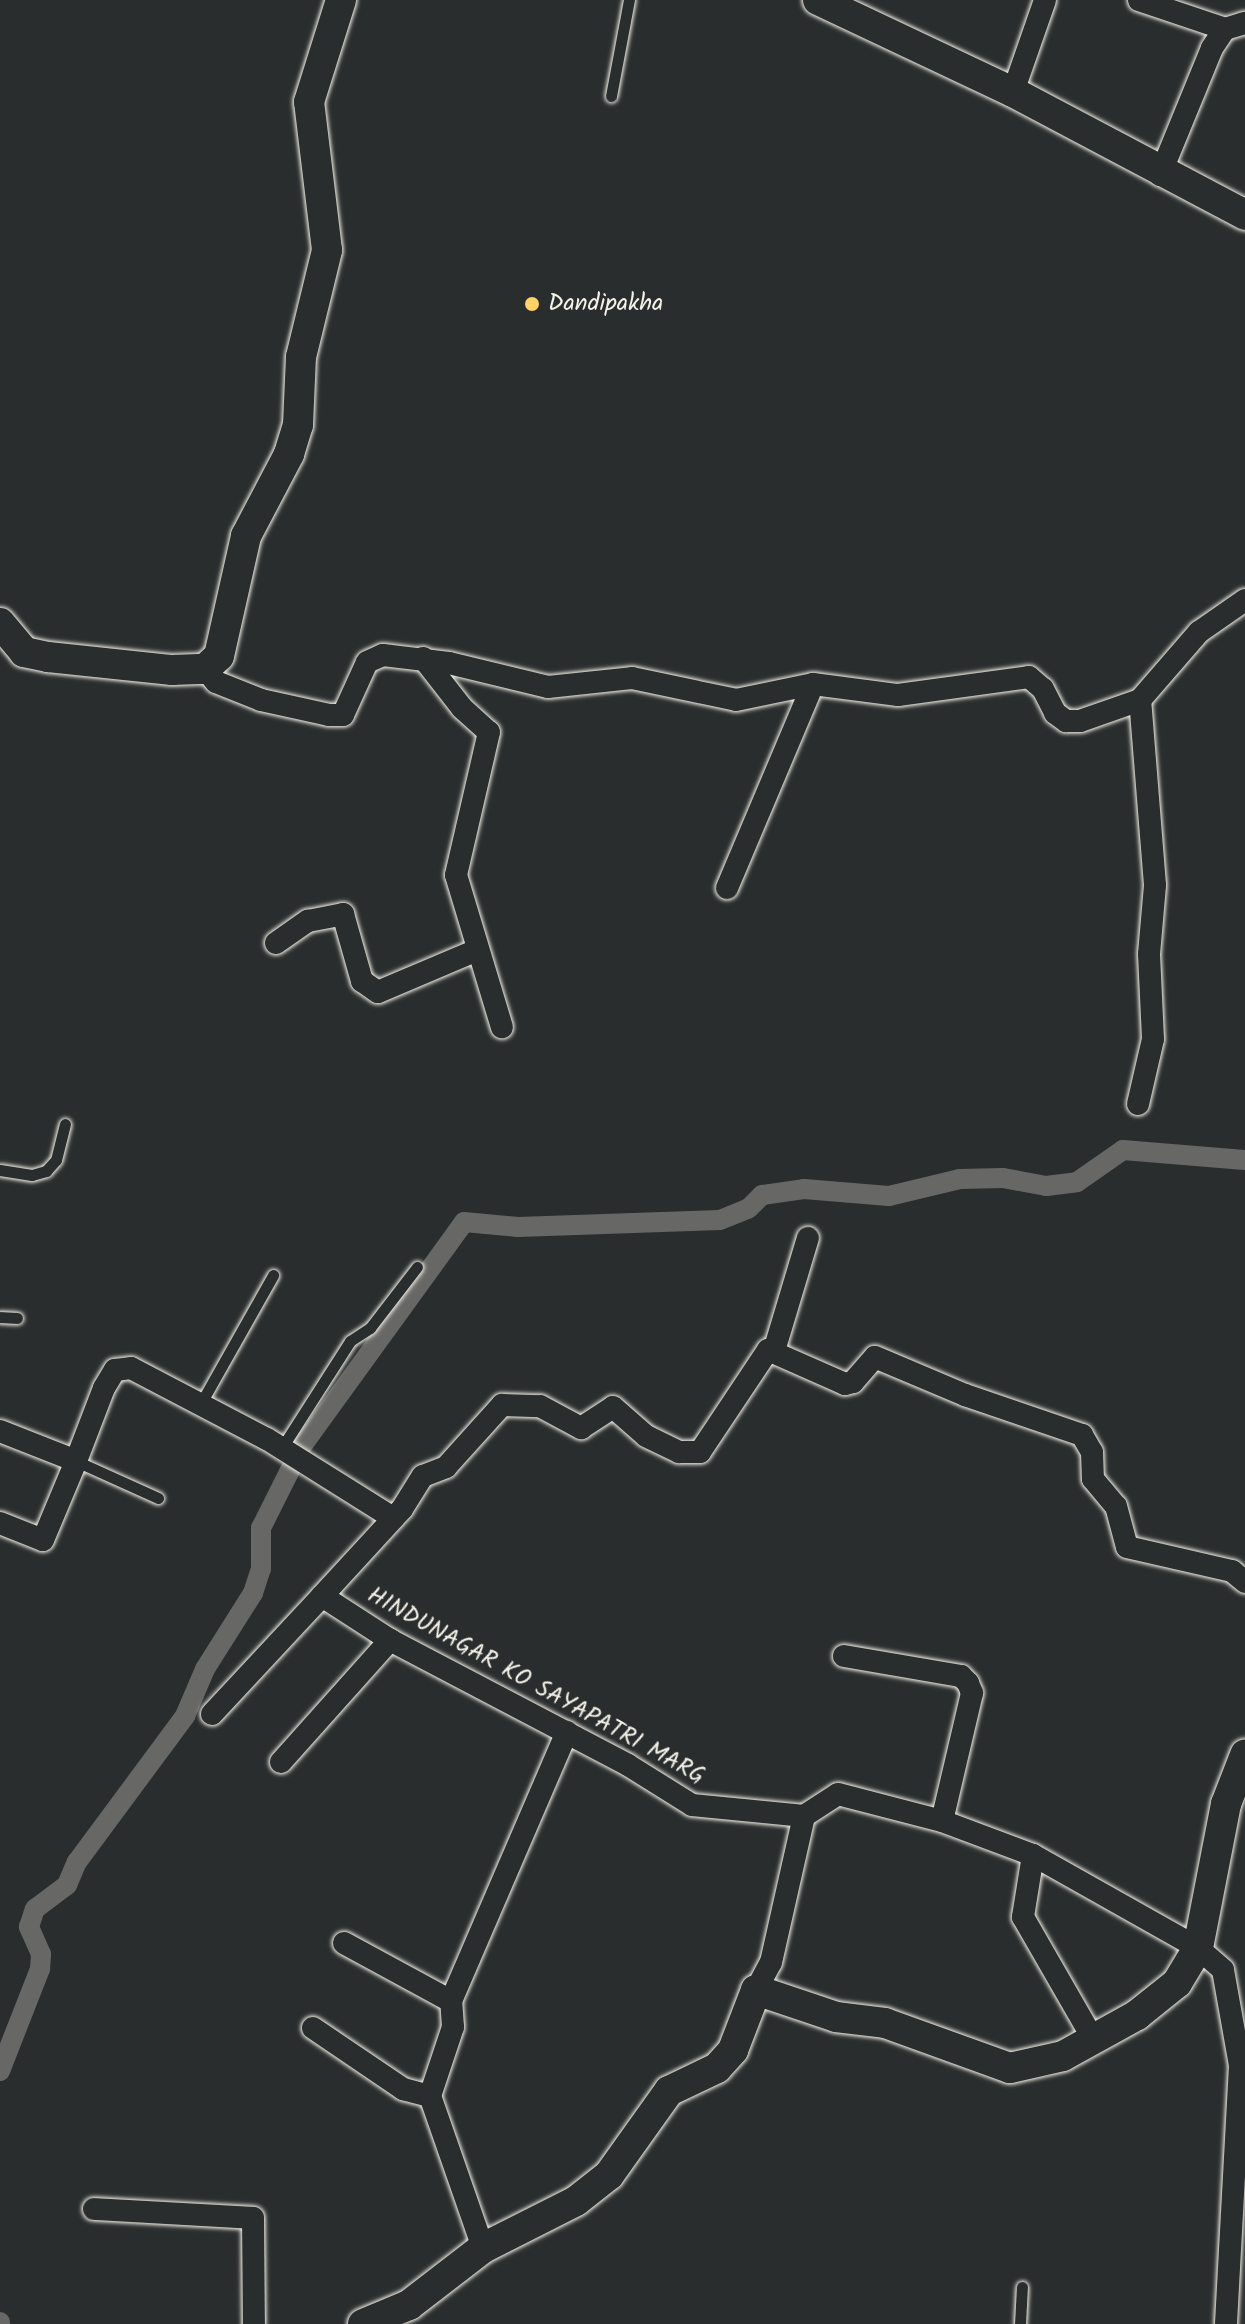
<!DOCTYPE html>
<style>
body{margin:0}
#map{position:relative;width:1245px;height:2324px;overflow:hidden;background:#2a2d2e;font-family:Kalam,sans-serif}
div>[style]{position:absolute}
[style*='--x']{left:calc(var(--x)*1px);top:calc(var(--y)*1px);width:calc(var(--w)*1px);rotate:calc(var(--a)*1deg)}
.canal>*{height:20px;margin:-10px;padding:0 10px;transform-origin:10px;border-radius:10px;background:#676866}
.roads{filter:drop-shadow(0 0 2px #f4f1e8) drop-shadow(0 0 2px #f4f1e8)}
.lane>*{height:11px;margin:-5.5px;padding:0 5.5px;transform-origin:5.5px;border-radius:5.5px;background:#2a2d2e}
.street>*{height:22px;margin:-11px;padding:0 11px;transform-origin:11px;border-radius:11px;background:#2a2d2e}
.secondary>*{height:30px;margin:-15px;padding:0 15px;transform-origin:15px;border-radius:15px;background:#2a2d2e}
.dots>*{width:22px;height:22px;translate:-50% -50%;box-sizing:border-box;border:4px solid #2a2d2e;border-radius:50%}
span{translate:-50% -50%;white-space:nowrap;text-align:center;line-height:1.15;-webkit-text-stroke:7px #2a2d2e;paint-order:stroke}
.poi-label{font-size:24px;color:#f4f1e8}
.left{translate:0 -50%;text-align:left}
.street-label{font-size:24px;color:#f4f1e8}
</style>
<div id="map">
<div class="canal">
<i style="--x:0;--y:2071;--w:110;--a:-68.6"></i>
<i style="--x:40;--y:1969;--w:15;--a:-86"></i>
<i style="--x:41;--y:1954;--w:30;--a:-114"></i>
<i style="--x:29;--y:1927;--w:19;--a:-72"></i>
<i style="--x:35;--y:1909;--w:40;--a:-37"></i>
<i style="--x:67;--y:1885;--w:25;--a:-67"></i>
<i style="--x:77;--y:1862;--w:182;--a:-53.5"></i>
<i style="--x:185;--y:1716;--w:51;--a:-66.9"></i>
<i style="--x:205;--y:1669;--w:90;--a:-57.7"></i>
<i style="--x:253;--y:1593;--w:25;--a:-72"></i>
<i style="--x:261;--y:1569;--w:41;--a:-90"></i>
<i style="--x:261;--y:1528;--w:92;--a:-63.4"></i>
<i style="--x:302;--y:1446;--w:276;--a:-54.1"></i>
<i style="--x:464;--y:1222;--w:54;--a:5.3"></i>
<i style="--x:518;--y:1227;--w:202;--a:-2"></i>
<i style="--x:720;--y:1220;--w:31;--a:-22"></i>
<i style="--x:749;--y:1208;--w:18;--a:-45"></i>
<i style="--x:762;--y:1195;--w:42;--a:-8.1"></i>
<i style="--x:804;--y:1189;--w:85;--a:4.7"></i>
<i style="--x:889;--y:1196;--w:73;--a:-13.5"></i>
<i style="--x:960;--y:1179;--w:43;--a:-1.3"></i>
<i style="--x:1003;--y:1178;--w:44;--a:10.5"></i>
<i style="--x:1046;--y:1186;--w:31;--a:-7"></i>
<i style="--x:1077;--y:1182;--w:56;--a:-34.8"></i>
<i style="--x:1123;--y:1150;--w:122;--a:4.7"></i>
<i style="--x:0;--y:2322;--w:2;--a:90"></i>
</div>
<div class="roads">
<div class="lane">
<i style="--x:611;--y:96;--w:98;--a:-79.4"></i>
<i style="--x:0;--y:1170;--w:32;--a:9"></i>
<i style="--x:32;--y:1175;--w:15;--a:-16"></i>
<i style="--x:46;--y:1171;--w:15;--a:-48"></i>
<i style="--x:56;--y:1160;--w:37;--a:-76"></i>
<i style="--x:0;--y:1317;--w:17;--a:3"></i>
<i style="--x:201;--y:1403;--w:147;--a:-60.6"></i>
<i style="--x:281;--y:1449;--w:128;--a:-57.4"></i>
<i style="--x:350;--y:1341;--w:24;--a:-33"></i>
<i style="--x:370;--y:1328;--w:77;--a:-52.4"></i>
<i style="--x:76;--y:1461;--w:90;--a:24.3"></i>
<i style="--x:1020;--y:2324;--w:37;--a:-87"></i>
</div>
<div class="street">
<i style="--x:1139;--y:0;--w:91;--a:18.6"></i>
<i style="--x:1225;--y:29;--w:21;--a:-17"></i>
<i style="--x:1013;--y:92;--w:97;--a:-70.8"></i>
<i style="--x:1160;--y:175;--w:137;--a:-67.7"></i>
<i style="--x:1212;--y:48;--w:23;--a:-56"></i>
<i style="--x:423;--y:658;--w:63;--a:52"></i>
<i style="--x:462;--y:708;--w:36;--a:42"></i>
<i style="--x:489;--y:732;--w:147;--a:103"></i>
<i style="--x:456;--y:875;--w:159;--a:73.2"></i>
<i style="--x:205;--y:669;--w:17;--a:50"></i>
<i style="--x:216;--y:682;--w:48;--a:21.8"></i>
<i style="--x:261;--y:700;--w:70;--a:12.4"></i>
<i style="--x:329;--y:715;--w:14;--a:0"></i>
<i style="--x:343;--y:715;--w:58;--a:-65.6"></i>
<i style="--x:367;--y:662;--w:17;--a:-24"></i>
<i style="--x:383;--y:655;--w:66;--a:6.9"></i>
<i style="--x:449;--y:663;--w:102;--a:13.6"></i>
<i style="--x:548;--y:687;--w:84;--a:-6.1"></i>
<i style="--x:632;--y:678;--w:106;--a:11.9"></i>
<i style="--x:736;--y:700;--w:79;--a:-11.7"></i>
<i style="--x:813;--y:684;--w:86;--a:7.4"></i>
<i style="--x:898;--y:695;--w:132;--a:-7.8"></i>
<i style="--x:1029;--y:677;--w:18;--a:41"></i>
<i style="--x:1043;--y:689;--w:27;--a:63"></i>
<i style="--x:1055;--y:713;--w:14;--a:36"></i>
<i style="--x:1066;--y:721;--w:14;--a:0"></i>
<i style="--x:1080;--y:721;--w:64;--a:-19.3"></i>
<i style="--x:1140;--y:700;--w:90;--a:-49.1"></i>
<i style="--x:1199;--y:632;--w:56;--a:-34.8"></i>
<i style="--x:727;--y:888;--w:221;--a:-67.1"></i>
<i style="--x:276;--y:943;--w:39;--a:-35"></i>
<i style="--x:308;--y:921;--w:36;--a:-11"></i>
<i style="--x:343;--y:914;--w:70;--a:74.2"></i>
<i style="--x:362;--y:981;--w:19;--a:35"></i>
<i style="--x:378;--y:992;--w:108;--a:-23"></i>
<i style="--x:1138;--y:1104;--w:67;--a:-77"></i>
<i style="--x:1153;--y:1039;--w:85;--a:-92.7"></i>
<i style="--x:1149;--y:954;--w:69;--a:-85"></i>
<i style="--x:1155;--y:885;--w:186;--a:-94.6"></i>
<i style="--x:774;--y:1351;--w:118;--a:-73.3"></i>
<i style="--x:0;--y:1431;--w:82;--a:21.5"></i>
<i style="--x:76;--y:1461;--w:78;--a:-69"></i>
<i style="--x:104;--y:1388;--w:21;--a:-59"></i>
<i style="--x:115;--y:1370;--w:16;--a:-7"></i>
<i style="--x:131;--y:1368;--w:153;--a:27.6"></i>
<i style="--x:267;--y:1439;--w:149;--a:32.1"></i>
<i style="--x:0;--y:1523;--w:46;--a:21.6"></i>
<i style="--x:43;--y:1540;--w:86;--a:-67.3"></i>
<i style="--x:322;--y:1596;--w:118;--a:-47.4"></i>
<i style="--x:402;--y:1509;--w:39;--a:-58"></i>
<i style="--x:423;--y:1476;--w:25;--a:-21"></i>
<i style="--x:446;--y:1467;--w:84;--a:-47.9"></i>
<i style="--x:502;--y:1405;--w:38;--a:2"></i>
<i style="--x:540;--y:1406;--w:47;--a:28.2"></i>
<i style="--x:581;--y:1428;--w:38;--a:-33"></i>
<i style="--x:613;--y:1407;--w:44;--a:41.3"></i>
<i style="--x:646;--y:1436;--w:37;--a:26"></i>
<i style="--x:679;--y:1452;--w:21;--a:0"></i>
<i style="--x:700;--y:1452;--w:123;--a:-56.3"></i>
<i style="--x:768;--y:1350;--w:84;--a:23.8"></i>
<i style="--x:845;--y:1384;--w:8;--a:-14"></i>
<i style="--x:853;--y:1382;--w:33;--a:-49"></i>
<i style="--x:875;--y:1357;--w:98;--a:22.9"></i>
<i style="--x:965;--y:1395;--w:124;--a:18.9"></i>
<i style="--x:1082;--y:1435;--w:20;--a:60"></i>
<i style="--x:1092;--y:1452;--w:27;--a:88"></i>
<i style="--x:1093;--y:1479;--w:35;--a:50"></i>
<i style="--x:1116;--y:1506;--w:42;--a:75"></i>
<i style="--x:1127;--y:1547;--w:108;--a:12.9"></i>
<i style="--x:1232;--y:1571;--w:17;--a:40"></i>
<i style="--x:844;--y:1656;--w:119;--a:9.7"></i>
<i style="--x:961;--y:1676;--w:10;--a:45"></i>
<i style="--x:968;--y:1683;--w:11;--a:68"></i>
<i style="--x:972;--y:1693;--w:131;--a:103.2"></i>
<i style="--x:212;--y:1714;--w:161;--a:-47"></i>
<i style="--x:322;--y:1596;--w:81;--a:32.9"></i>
<i style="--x:390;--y:1640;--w:269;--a:27.7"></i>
<i style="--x:628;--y:1765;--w:75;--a:32"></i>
<i style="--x:692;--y:1805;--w:113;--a:5.6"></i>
<i style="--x:804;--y:1816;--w:150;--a:102.7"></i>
<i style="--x:771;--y:1962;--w:32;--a:118"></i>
<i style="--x:281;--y:1762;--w:164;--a:-48.2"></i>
<i style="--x:804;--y:1816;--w:40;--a:-32.9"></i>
<i style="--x:838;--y:1794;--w:107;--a:14.6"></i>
<i style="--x:942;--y:1821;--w:97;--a:20.5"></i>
<i style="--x:1033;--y:1855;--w:189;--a:29.4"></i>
<i style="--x:1198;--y:1948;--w:33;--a:41"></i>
<i style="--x:1223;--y:1970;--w:97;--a:79.9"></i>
<i style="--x:1240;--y:2065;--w:259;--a:93.1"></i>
<i style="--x:1033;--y:1855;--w:63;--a:99.2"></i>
<i style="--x:1023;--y:1917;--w:138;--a:60.1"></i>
<i style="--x:344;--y:1943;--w:122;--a:28.5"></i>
<i style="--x:313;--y:2028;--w:109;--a:34.1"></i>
<i style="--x:403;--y:2089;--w:28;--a:15"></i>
<i style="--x:94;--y:2209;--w:159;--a:3.2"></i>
<i style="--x:253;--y:2218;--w:106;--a:89.5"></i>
<i style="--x:483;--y:2248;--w:161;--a:-109.2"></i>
<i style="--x:430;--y:2096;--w:73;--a:-71.6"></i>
<i style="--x:453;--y:2027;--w:26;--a:-94"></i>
<i style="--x:451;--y:2001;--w:293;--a:-66.7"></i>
</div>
<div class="secondary">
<i style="--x:818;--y:0;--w:216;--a:25.3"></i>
<i style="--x:1013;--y:92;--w:263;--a:27.9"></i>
<i style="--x:0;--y:623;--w:38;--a:50"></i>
<i style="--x:24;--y:652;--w:25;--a:12"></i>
<i style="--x:48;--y:657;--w:125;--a:6"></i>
<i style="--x:172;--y:670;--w:33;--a:-2"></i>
<i style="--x:205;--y:669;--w:19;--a:-43"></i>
<i style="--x:219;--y:656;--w:123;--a:-77.3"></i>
<i style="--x:246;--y:536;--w:93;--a:-62.3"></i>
<i style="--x:289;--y:454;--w:30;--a:-73"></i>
<i style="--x:298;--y:425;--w:68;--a:-87.5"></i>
<i style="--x:301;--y:357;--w:110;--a:-76.3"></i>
<i style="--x:327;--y:250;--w:149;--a:-96.9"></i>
<i style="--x:309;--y:102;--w:107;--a:-72.6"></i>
<i style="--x:363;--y:2324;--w:50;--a:-22.4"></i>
<i style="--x:409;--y:2305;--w:93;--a:-37.6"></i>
<i style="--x:483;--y:2248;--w:104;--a:-26.8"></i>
<i style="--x:576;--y:2201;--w:42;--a:-38.2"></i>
<i style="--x:609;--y:2175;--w:103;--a:-54.5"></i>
<i style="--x:669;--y:2091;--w:53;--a:-25.6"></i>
<i style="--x:717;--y:2068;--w:24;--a:-48"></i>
<i style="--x:733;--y:2050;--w:64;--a:-69"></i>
<i style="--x:756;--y:1990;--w:84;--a:18.6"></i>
<i style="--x:836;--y:2017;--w:49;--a:7"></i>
<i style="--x:885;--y:2023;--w:133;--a:19.8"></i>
<i style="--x:1010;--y:2068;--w:54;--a:-12.8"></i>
<i style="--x:1063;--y:2056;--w:85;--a:-29"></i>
<i style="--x:1137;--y:2015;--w:51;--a:-38.7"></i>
<i style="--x:1177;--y:1983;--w:41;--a:-59"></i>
<i style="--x:1198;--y:1948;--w:147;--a:-79"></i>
<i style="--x:1226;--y:1804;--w:53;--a:-68.8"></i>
</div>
</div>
<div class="dots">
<i style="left:532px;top:304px;background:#ffd166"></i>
</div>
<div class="poi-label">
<span class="left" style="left:548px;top:304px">Dandipakha</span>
</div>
<div class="street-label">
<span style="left:536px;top:1686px;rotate:29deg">HINDUNAGAR KO SAYAPATRI MARG</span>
</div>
</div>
